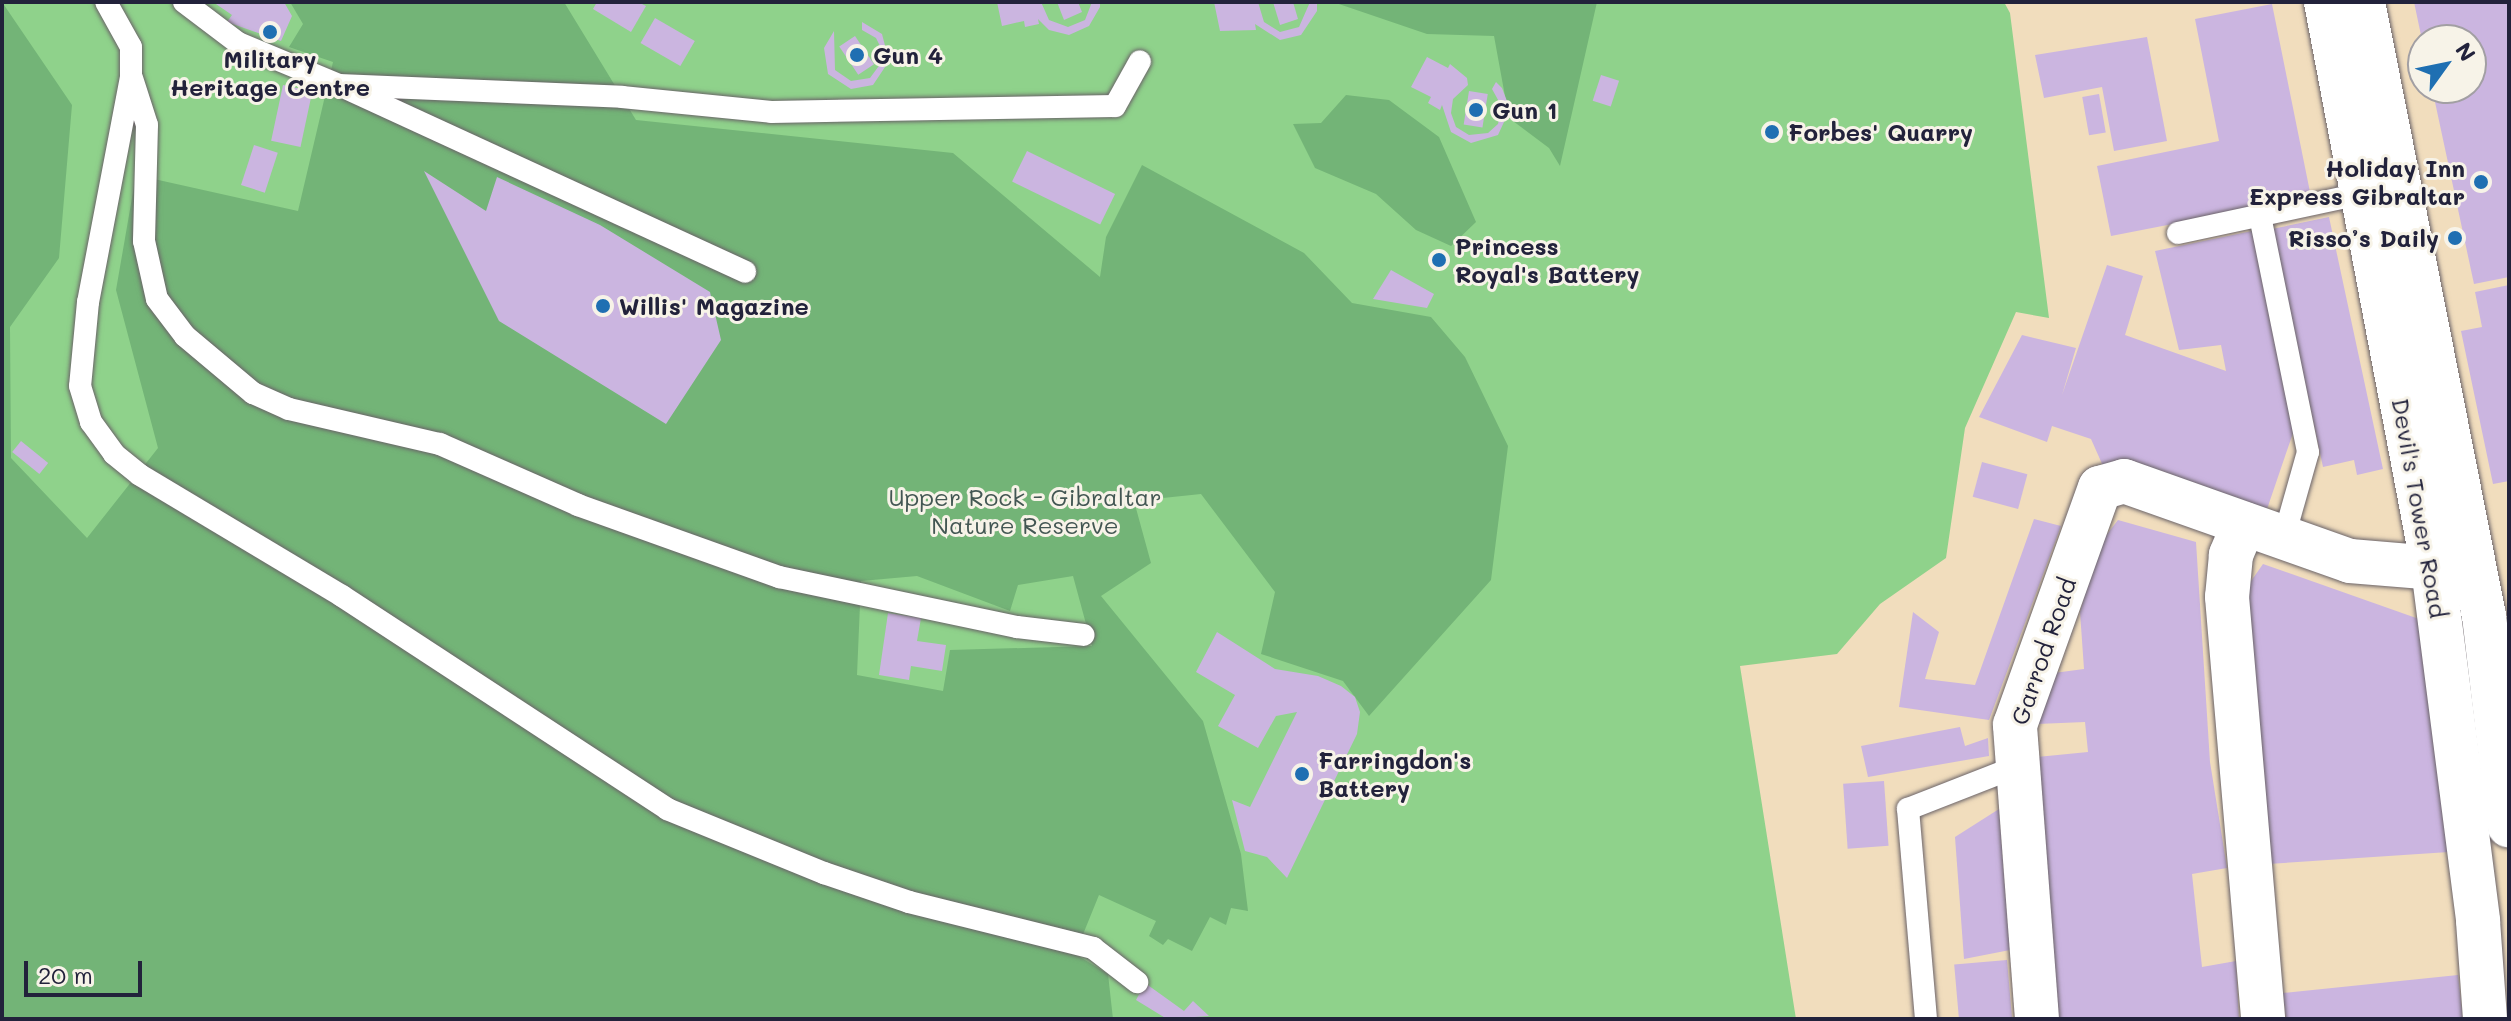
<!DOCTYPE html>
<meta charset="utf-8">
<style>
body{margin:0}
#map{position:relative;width:2511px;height:1021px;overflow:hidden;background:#f1ddbd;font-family:Mali,sans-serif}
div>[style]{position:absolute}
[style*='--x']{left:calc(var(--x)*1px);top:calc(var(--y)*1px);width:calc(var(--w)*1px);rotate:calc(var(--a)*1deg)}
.green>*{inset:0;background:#8fd28b}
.forest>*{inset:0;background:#73b477}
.building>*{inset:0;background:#cbb5e0;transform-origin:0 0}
.roads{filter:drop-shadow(0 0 2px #6a6368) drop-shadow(0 0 2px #6a6368)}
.lane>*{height:22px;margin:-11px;padding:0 11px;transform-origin:11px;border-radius:11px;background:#fff}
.street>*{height:44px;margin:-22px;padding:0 22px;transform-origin:22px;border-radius:22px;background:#fff}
.primary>*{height:44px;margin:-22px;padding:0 22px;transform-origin:22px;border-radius:22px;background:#fff}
.dots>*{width:22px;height:22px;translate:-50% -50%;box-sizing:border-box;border:4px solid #f7f3e8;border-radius:50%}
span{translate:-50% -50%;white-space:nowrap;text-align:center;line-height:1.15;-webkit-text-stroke:6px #f7f3e8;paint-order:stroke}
.poi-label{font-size:24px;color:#22223b;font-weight:700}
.left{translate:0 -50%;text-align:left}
.right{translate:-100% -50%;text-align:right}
.park-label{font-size:24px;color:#435753}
.street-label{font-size:24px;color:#22223b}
.frame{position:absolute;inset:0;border:4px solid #22223b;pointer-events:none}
.north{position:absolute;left:2407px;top:24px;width:80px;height:80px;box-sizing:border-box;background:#f7f3e8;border:2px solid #a29fa3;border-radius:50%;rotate:57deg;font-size:22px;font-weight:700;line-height:32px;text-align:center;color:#22223b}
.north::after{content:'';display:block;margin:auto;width:28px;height:36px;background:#1f6fb2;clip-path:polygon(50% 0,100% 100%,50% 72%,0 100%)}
.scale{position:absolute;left:24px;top:961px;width:118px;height:36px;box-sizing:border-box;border:4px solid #22223b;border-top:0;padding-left:10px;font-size:24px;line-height:28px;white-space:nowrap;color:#22223b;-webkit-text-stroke:6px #f7f3e8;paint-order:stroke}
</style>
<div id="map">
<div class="green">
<i style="clip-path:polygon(2px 2px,2004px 2px,2010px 13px,2049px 318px,2016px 312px,1965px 428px,1946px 558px,1880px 604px,1837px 654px,1740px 666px,1796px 1019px,2px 1019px)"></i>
</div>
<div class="forest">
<i style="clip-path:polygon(evenodd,2px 2px,72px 105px,59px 258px,10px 327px,11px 458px,87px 538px,158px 448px,116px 290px,136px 175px,298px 211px,333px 62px,289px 47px,303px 24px,290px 2px,564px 2px,636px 120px,953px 153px,1100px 277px,1106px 237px,1142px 165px,1304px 253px,1352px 303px,1431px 317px,1465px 357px,1508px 446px,1491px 580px,1369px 716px,1343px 681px,1261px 654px,1275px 592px,1201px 494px,1134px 501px,1151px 563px,1101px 596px,1203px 721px,1241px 854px,1248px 911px,1231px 908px,1226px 925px,1210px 917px,1192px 951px,1168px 939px,1163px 945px,1149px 936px,1156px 921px,1099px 895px,1075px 954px,1108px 974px,1113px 1019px,2px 1019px,2px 2px,917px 576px,1010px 611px,1018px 585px,1073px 576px,1092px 646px,950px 650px,943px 691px,857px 675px,861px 581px,917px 576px)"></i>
<i style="clip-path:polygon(1333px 2px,1597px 2px,1560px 166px,1549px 148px,1509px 118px,1494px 36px,1427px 34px)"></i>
<i style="clip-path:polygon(1346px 95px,1389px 100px,1439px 137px,1476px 222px,1451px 246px,1416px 230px,1376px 194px,1315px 168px,1293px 124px,1321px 123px)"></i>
</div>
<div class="building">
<i style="clip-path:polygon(213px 2px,284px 2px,292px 16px,281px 41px,227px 22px,232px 15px)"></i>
<i style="clip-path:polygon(597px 2px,638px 2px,646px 6px,631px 32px,593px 9px)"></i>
<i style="clip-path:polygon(997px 2px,1041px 2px,1049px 20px,1068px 27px,1085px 20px,1092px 2px,1100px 2px,1100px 7px,1089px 26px,1069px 35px,1049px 30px,1038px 19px,1039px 24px,1025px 27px,1024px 21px,1002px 26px)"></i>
<i style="clip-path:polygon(1057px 2px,1078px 2px,1082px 12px,1064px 20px)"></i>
<i style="clip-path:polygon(1214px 2px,1258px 2px,1264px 22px,1280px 32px,1299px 27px,1310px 2px,1317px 2px,1317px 11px,1301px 35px,1280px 40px,1255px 24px,1256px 30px,1220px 31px)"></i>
<i style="clip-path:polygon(1273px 2px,1293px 2px,1298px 19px,1280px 25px)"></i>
<i style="clip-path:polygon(2414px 2px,2509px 2px,2509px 277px,2474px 284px,2432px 88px,2471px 88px,2471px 40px,2422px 40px)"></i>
<i style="clip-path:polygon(2272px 4px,2311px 197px,2111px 236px,2097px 166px,2219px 141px,2195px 19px)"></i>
<i style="left:655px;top:18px;width:46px;height:29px;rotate:30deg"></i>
<i style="clip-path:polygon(862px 22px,882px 34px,889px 61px,873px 85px,851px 89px,828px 74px,824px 48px,834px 31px,835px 70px,851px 81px,870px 78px,881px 63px,882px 50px,876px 38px,862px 30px)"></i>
<i style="left:855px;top:36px;width:34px;height:19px;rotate:56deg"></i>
<i style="clip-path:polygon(2147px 37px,2167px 141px,2114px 151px,2102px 87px,2044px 98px,2035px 55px)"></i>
<i style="clip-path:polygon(1427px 57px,1448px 68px,1450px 64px,1467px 78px,1468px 85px,1453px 99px,1451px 113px,1456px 127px,1469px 135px,1488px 133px,1498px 124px,1502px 107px,1492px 89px,1496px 82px,1502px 88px,1510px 109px,1498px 135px,1471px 143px,1451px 132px,1442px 105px,1440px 110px,1428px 103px,1431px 97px,1411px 87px)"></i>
<i style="left:1601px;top:75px;width:19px;height:27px;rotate:18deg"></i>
<i style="left:283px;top:85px;width:30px;height:57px;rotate:12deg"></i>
<i style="left:1469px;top:91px;width:19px;height:34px;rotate:9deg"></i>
<i style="left:2099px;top:94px;width:39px;height:17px;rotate:80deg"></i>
<i style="left:254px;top:145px;width:25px;height:42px;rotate:18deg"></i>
<i style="left:1027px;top:151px;width:98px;height:34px;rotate:26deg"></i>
<i style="clip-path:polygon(424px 171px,486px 211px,497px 177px,600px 225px,710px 292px,721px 340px,666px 424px,499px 321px)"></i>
<i style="clip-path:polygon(2329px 217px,2383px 469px,2357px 475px,2354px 460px,2323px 467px,2272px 229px)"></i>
<i style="clip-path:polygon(2252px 231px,2294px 430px,2264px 518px,2103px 466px,2091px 439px,2052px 426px,2047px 442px,1979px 417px,2022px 335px,2076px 348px,2062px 395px,2107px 265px,2143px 276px,2125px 335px,2226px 371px,2221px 345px,2179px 350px,2155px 251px)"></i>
<i style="clip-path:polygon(1391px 270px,1434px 294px,1427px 308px,1373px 299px)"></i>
<i style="clip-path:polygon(2509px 285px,2509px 481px,2493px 484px,2461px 331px,2482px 327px,2475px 292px)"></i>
<i style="left:21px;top:441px;width:35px;height:14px;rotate:39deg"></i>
<i style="left:1982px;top:462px;width:47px;height:36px;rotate:15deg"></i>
<i style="clip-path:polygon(2034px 519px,2061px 526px,1989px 720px,1899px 707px,1913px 612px,1939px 632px,1925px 679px,1975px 685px)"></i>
<i style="clip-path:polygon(2118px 520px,2196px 542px,2210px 762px,2227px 868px,2192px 874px,2202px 967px,2236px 961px,2239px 1019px,2057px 1019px,2027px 758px,2088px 752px,2085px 722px,2037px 724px,2054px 673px,2084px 669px,2080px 612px,2098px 546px)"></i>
<i style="clip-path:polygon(2263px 564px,2419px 619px,2449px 852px,2268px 864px,2242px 594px)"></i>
<i style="clip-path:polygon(888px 613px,921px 618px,917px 641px,946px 645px,942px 671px,911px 666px,909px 680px,879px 675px)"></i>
<i style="clip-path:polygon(1217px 632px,1275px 669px,1318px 676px,1341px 686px,1355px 697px,1360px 712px,1357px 734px,1287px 878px,1267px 857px,1245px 851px,1232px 800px,1250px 807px,1297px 712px,1276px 716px,1258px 748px,1218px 726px,1235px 695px,1196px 672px)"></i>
<i style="clip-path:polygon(1960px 727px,1965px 746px,1988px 738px,1989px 756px,1868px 777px,1861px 746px)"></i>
<i style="left:1884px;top:781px;width:65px;height:41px;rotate:86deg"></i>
<i style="clip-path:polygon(1999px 809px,2010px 950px,1964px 959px,1955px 837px)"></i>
<i style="left:2007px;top:960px;width:59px;height:53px;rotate:85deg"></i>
<i style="clip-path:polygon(2458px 975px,2463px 1019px,2286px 1019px,2283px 993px)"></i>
<i style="clip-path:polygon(1145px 983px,1184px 1011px,1193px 1001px,1209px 1016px,1167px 1019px,1136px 1000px)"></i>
</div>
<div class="roads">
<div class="lane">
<i style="--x:106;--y:2;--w:51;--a:60.9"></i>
<i style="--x:131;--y:47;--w:30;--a:90"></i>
<i style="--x:131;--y:77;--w:229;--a:100.8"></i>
<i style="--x:88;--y:302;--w:84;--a:95.4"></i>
<i style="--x:80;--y:386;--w:38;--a:73"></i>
<i style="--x:91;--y:422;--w:39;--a:54"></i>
<i style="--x:114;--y:454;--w:33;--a:39"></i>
<i style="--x:140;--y:475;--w:235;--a:30.9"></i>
<i style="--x:342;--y:596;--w:389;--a:33.2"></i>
<i style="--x:667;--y:809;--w:170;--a:22.2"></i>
<i style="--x:824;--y:873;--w:90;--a:18.8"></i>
<i style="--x:909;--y:902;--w:190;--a:14"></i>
<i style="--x:1093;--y:948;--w:56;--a:37.7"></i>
<i style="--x:184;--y:2;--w:68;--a:37.2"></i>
<i style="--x:238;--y:43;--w:109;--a:22.6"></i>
<i style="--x:339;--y:85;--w:283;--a:2.4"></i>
<i style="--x:622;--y:97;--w:150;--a:5.7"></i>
<i style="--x:771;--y:112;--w:344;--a:-1"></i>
<i style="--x:1115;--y:106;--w:51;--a:-60.9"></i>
<i style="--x:132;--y:78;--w:49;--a:72.3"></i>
<i style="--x:147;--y:125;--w:116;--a:91.5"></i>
<i style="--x:144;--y:241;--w:59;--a:77.4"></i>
<i style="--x:157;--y:299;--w:46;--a:52.9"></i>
<i style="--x:185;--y:336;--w:89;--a:40"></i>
<i style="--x:253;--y:393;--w:39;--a:24"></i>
<i style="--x:289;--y:409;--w:155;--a:13.1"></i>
<i style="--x:440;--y:444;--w:151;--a:23.8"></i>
<i style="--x:578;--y:505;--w:214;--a:19.7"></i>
<i style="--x:779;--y:577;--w:243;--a:11.9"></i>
<i style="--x:1017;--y:627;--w:67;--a:6.8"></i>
<i style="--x:348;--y:89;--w:437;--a:24.7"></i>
<i style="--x:2260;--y:216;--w:241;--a:78.5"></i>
<i style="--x:2308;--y:452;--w:88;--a:105.8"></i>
<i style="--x:2178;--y:233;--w:186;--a:-12.1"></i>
<i style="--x:1926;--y:1019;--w:211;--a:-94.9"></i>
<i style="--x:1908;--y:809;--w:116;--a:-21.3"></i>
</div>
<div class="street">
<i style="--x:2244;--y:524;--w:34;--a:113"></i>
<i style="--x:2231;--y:555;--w:42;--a:95.4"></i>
<i style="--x:2227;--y:597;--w:424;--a:85.1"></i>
<i style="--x:2037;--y:1019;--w:295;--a:-94.3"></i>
<i style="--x:2015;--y:725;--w:252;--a:-70.3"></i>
<i style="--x:2100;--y:488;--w:25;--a:-16"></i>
<i style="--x:2124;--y:481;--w:240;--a:19.5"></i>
<i style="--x:2350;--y:561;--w:83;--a:4.8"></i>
</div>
<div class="primary">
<i style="--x:2326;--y:2;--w:576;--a:79.29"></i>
<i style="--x:2433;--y:568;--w:356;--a:82.7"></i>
<i style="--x:2478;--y:921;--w:98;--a:85.9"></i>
<i style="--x:2363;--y:2;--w:626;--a:78.85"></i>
<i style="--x:2484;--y:616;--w:211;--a:83.2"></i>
</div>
</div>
<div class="dots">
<i style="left:270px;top:32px;background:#1f6fb2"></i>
<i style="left:857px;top:55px;background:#1f6fb2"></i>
<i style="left:1476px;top:110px;background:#1f6fb2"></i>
<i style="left:1772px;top:132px;background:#1f6fb2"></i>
<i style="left:2481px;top:182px;background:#1f6fb2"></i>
<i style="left:2455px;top:238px;background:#1f6fb2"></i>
<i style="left:1439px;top:260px;background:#1f6fb2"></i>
<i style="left:603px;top:306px;background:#1f6fb2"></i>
<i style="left:1302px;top:774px;background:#1f6fb2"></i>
</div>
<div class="poi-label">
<span class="left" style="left:873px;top:55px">Gun 4</span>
<span style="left:270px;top:73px">Military<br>Heritage Centre</span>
<span class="left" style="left:1492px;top:110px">Gun 1</span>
<span class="left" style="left:1788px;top:132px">Forbes' Quarry</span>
<span class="right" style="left:2465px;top:182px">Holiday Inn<br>Express Gibraltar</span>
<span class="right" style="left:2439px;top:238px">Risso’s Daily</span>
<span class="left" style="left:1455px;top:260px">Princess<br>Royal's Battery</span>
<span class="left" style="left:619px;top:306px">Willis' Magazine</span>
<span class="left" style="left:1318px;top:774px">Farringdon's<br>Battery</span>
</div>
<div class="park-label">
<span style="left:1025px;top:511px">Upper Rock - Gibraltar<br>Nature Reserve</span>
</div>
<div class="street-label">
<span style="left:2420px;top:508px;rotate:80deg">Devil's Tower Road</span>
<span style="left:2043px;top:651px;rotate:-71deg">Garrod Road</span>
</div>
<div class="frame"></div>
<div class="north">N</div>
<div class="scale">20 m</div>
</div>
